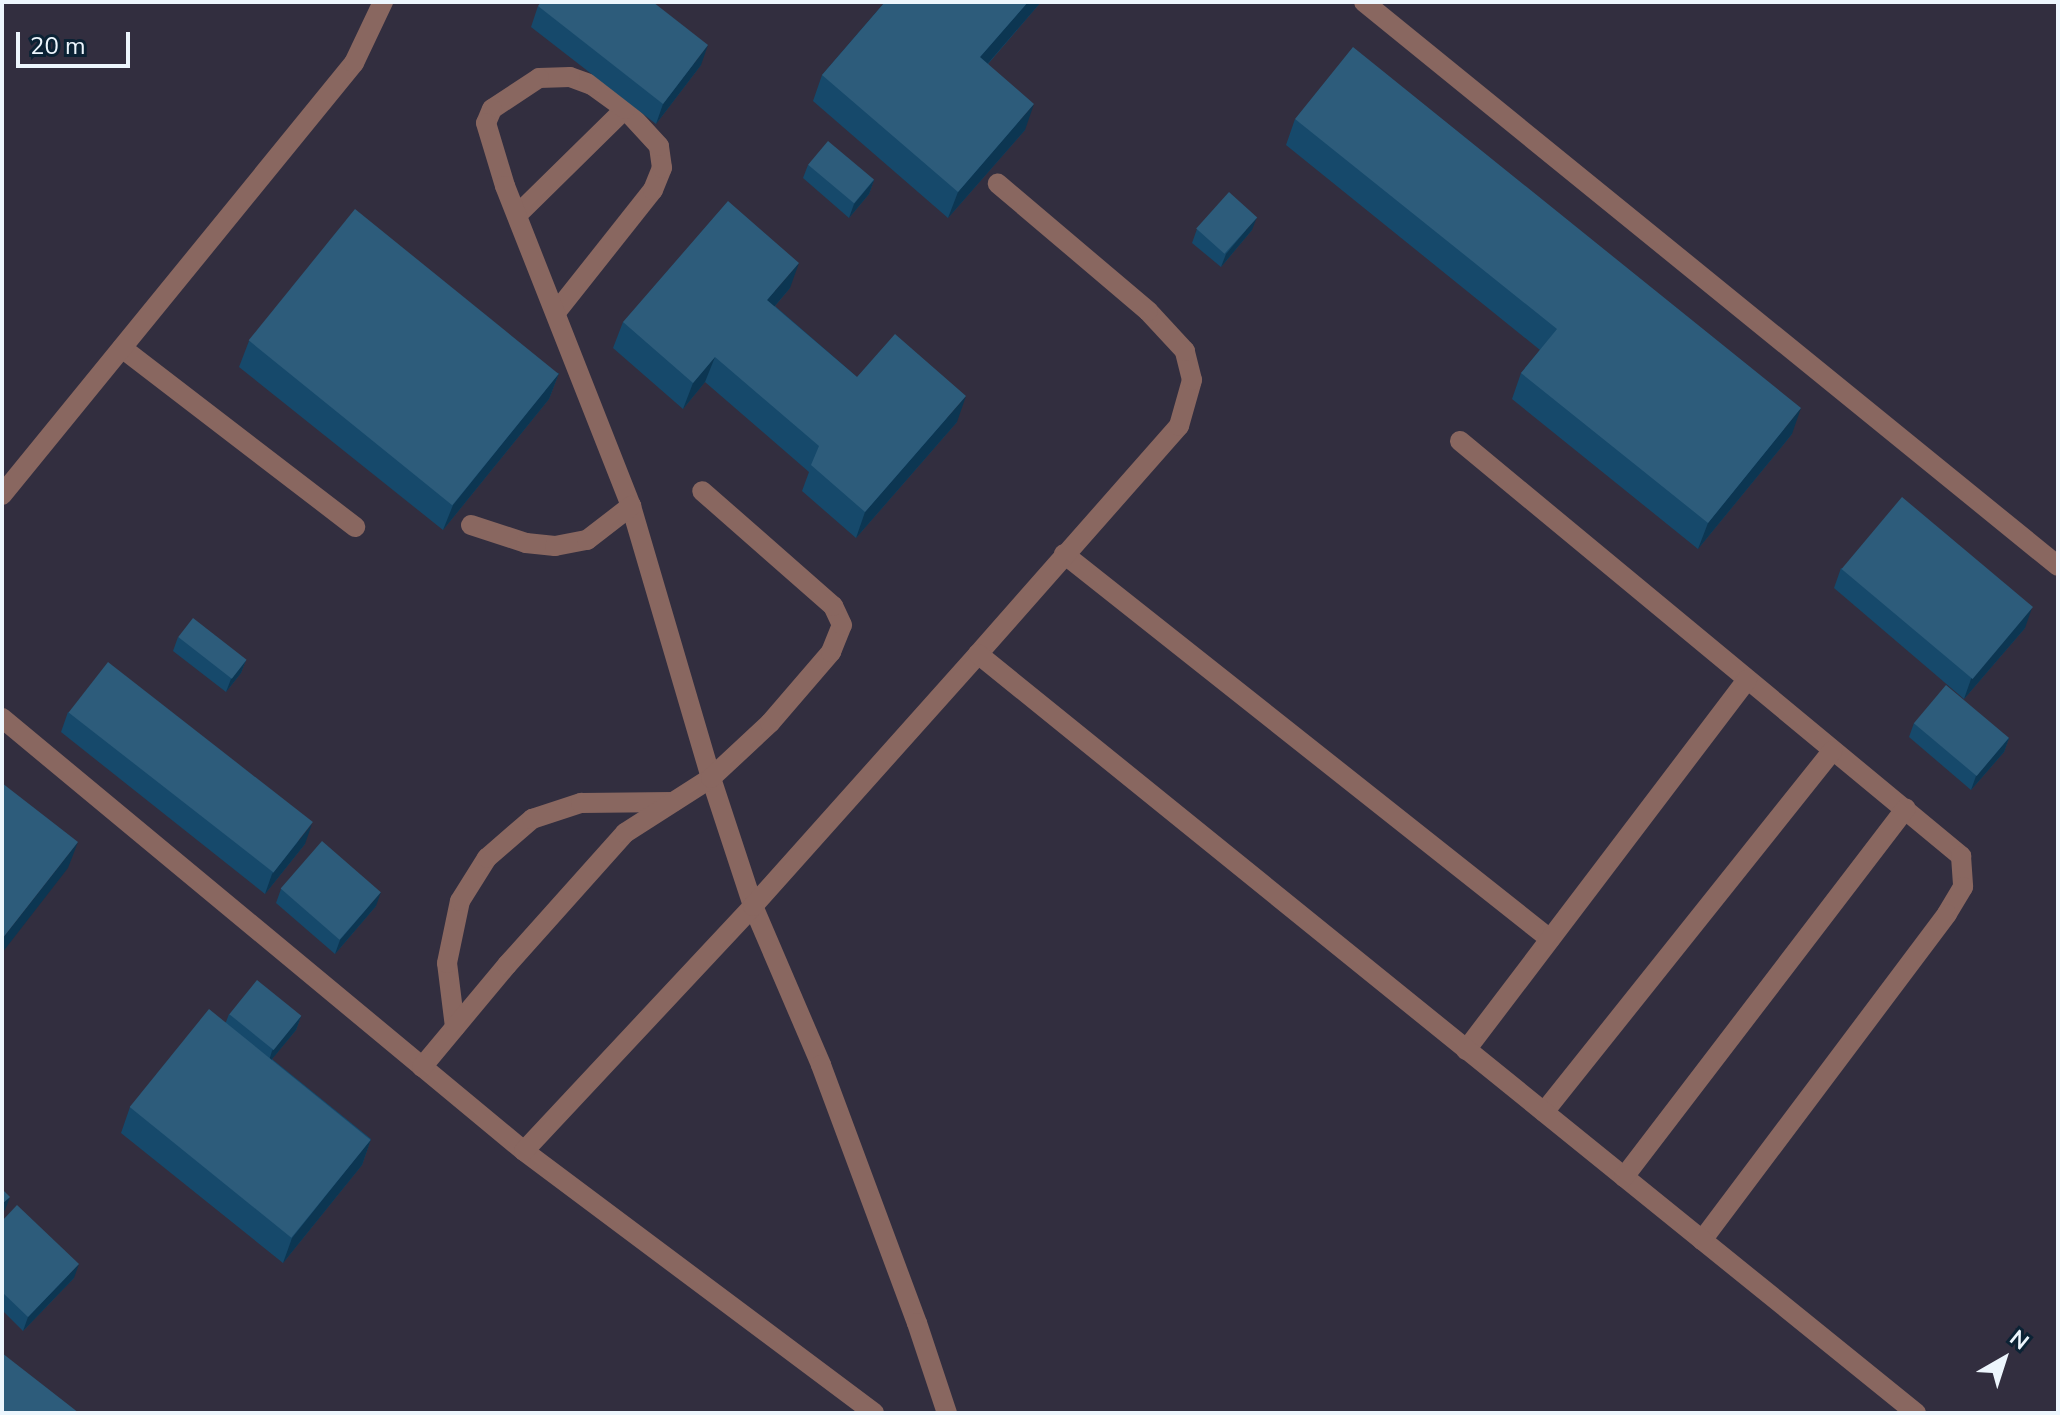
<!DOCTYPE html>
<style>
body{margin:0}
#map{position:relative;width:2060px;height:1415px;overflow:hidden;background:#152c3e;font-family:"Nunito Sans",sans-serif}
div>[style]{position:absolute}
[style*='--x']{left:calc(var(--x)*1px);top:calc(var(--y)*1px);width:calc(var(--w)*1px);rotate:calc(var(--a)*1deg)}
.industrial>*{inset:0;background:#322e3f;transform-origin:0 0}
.minor>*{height:20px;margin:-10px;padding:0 10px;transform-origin:10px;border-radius:10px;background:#896760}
.wall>*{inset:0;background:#16496b}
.shaded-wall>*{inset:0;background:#0c3652}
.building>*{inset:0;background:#2d5c7b;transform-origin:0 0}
span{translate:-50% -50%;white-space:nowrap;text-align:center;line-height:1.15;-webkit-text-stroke:6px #0b2234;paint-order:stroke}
.frame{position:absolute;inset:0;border:4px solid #edf6fd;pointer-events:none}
.north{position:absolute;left:1964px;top:1319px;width:80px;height:80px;-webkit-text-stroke:6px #0b2234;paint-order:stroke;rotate:39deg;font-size:22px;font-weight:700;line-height:32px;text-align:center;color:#edf6fd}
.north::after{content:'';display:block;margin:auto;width:28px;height:36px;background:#edf6fd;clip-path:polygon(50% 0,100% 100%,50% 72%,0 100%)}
.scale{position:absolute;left:16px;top:32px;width:114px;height:36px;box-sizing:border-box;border:4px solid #edf6fd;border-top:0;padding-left:10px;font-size:24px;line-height:28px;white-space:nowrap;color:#edf6fd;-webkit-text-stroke:6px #0b2234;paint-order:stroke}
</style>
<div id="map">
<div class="industrial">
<i style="left:2px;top:2px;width:2056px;height:1411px"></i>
</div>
<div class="minor">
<i style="--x:1364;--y:2;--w:894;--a:39.1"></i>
<i style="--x:517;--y:215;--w:151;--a:-44.5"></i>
<i style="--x:557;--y:311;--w:154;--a:-51.6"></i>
<i style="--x:653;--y:190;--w:24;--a:-68"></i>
<i style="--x:662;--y:168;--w:22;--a:-98"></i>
<i style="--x:659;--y:146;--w:50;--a:-132.6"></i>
<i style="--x:625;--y:109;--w:41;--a:-144"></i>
<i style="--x:592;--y:85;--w:23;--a:-160"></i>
<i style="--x:570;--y:77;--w:31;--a:178"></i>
<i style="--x:539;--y:78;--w:56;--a:146.6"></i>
<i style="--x:492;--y:109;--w:15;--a:113"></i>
<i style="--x:486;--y:123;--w:66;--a:73.2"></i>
<i style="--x:505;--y:186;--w:344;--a:68.5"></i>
<i style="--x:631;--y:506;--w:284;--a:73.6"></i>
<i style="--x:711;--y:778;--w:135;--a:71.8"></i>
<i style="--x:753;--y:906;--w:173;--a:66.8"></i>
<i style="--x:821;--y:1065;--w:275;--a:69.6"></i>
<i style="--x:917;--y:1323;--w:95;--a:71.6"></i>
<i style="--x:122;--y:348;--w:294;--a:37.5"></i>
<i style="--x:1460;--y:441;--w:651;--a:39.64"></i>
<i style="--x:1961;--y:856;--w:31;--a:86"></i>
<i style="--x:1963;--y:887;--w:31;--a:121"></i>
<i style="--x:1947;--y:914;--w:408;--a:126.9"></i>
<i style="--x:2;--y:495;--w:557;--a:-50.83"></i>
<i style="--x:354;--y:63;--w:68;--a:-64.6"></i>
<i style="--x:471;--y:525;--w:58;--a:18.1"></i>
<i style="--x:526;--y:543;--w:29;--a:6"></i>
<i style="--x:555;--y:546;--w:33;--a:-11"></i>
<i style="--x:587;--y:540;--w:56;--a:-37.7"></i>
<i style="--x:1064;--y:554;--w:620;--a:38.39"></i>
<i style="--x:978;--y:654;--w:304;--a:-48.6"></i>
<i style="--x:1179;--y:426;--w:48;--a:-74.2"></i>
<i style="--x:1192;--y:380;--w:30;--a:-104"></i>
<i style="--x:1185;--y:351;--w:54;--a:-132.8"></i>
<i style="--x:1148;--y:311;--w:197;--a:-139.7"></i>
<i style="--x:2;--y:718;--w:678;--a:39.68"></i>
<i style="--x:524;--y:1151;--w:437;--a:36.8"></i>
<i style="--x:455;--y:1027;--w:64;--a:-97.1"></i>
<i style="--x:447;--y:963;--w:63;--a:-78.2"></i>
<i style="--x:460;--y:901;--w:51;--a:-57.9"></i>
<i style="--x:487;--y:858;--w:60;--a:-40.9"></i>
<i style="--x:532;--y:819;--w:52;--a:-18.1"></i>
<i style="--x:581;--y:803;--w:92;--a:-0.6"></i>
<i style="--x:1466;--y:1050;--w:465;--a:-52.8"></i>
<i style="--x:422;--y:1067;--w:133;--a:-50.2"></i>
<i style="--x:507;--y:965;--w:177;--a:-48.2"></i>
<i style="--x:625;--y:833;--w:102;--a:-32.6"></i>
<i style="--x:711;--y:778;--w:81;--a:-43"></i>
<i style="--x:770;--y:723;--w:94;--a:-49.3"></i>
<i style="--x:831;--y:652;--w:29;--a:-68"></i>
<i style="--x:842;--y:625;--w:21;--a:-115"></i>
<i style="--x:833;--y:606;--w:174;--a:-138.7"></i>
<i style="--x:1544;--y:1112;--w:462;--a:-51.4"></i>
<i style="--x:524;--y:1151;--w:335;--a:-46.9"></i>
<i style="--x:753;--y:906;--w:338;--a:-48.2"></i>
<i style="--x:978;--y:654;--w:1207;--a:38.98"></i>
<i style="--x:1624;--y:1177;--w:464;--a:-52.6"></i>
</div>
<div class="wall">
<i style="clip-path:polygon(885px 2px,1041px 2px,988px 64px,1025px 130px,948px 218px,813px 101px,822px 75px)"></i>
<i style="clip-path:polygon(538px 6px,701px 65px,656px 124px,531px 27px)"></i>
<i style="clip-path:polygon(1295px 119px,1792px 434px,1698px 549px,1512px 399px,1521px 373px,1540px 350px,1286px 145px)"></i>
<i style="clip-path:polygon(808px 165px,874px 180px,869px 194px,849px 218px,803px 178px)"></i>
<i style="clip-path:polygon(1197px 229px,1252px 230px,1221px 267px,1192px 243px)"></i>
<i style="clip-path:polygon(790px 288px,775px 306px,857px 377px,957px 422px,856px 538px,802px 491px,809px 472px,705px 382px,683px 409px,613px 348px,623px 322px)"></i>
<i style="clip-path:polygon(249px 341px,559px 373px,549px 399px,443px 530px,239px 367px)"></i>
<i style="clip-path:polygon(1841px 568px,2025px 628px,1964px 699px,1834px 588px)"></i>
<i style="clip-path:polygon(178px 637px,246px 660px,241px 673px,226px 692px,173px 651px)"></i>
<i style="clip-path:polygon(68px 712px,305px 844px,265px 894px,61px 732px)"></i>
<i style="clip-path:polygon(1914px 723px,2009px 738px,2004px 752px,1971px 790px,1909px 737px)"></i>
<i style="clip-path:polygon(281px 889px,376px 906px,335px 954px,276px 903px)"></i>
<i style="clip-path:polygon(229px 1014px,301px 1016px,296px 1030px,272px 1059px,371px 1139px,362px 1165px,283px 1263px,121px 1133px,130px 1107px,226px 1022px)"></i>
<i style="clip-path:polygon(2px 1221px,74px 1278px,23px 1331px,2px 1310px)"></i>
</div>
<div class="shaded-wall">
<i style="clip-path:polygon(1028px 2px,1041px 2px,971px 83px,980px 57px)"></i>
<i style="clip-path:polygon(708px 45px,701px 65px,656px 124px,663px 104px)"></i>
<i style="clip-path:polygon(1034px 104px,1025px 130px,948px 218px,958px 192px)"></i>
<i style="clip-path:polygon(874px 180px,869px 194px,849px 218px,854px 204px)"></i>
<i style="clip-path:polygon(1257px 217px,1252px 230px,1221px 267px,1226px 254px)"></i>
<i style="clip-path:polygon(799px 263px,790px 288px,758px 326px,767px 300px)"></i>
<i style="clip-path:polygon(715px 357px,705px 382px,683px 409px,693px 383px)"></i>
<i style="clip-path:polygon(559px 373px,549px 399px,443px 530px,453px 505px)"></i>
<i style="clip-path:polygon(966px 396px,957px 422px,856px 538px,865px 512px)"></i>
<i style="clip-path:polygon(1801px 408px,1792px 434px,1698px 549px,1708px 523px)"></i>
<i style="clip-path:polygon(2032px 608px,2025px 628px,1964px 699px,1971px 679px)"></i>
<i style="clip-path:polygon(246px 660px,241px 673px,226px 692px,231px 679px)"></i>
<i style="clip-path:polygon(2009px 738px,2004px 752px,1971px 790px,1976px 776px)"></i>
<i style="clip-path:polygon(312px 824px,305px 844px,265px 894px,272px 874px)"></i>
<i style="clip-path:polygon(78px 842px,68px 868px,2px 953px,2px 939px)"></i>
<i style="clip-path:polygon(381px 892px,376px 906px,335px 954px,340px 940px)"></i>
<i style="clip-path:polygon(301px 1016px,296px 1030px,268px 1064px,272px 1051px)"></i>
<i style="clip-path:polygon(371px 1139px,362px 1165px,283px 1263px,292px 1238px)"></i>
<i style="clip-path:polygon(10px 1197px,5px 1210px,2px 1213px,2px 1204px)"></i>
<i style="clip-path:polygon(79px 1264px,74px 1278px,23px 1331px,28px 1317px)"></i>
</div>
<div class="building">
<i style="clip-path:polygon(541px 2px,653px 2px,708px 45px,663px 104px,538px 6px)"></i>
<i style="clip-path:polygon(885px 2px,1028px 2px,980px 57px,1034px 104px,958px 192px,822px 75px)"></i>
<i style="clip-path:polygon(1353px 47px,1801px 408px,1708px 523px,1521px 373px,1557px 329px,1295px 119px)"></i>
<i style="left:828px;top:141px;width:60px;height:31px;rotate:40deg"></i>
<i style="left:1229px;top:192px;width:38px;height:49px;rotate:42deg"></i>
<i style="clip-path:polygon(728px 201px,799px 263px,767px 300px,857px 377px,895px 334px,966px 396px,865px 512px,811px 465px,819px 446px,715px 357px,693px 383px,623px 322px)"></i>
<i style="left:355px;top:209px;width:262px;height:169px;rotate:39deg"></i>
<i style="left:1902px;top:497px;width:171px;height:94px;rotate:40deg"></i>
<i style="left:193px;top:618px;width:68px;height:24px;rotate:38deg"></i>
<i style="left:108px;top:662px;width:260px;height:64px;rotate:38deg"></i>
<i style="left:1946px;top:685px;width:82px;height:50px;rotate:40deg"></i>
<i style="clip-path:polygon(2px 783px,78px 842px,2px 939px)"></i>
<i style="left:322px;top:841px;width:78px;height:63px;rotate:41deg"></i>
<i style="left:257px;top:980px;width:57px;height:44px;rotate:39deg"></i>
<i style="left:209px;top:1009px;width:208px;height:126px;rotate:39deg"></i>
<i style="clip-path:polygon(2px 1189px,10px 1197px,2px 1204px)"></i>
<i style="clip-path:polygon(17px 1205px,79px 1264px,28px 1317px,2px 1292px,2px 1221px)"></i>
<i style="clip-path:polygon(2px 1353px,79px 1413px,2px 1413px)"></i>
</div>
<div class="frame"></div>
<div class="north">N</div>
<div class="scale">20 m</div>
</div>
